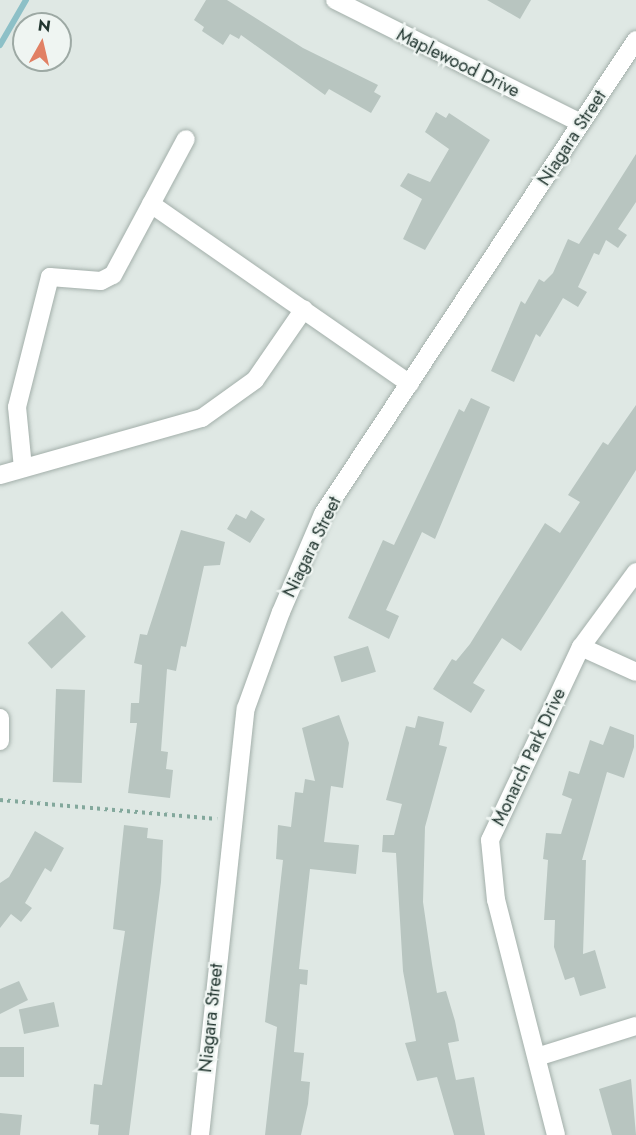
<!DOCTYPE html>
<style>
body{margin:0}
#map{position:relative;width:636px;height:1135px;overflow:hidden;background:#dfe8e4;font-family:Jost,sans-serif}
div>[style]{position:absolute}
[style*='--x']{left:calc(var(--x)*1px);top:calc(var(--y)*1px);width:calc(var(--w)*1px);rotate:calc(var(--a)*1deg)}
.stream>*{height:6px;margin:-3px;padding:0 3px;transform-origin:3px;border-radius:3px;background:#8dc0c7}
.building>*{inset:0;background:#b8c5c0;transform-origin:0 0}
.path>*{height:4px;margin-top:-2px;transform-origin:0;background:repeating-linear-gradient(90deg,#83a89c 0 3px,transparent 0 7.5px)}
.roads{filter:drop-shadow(0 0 2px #a3afaa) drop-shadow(0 0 2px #a3afaa)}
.minor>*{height:18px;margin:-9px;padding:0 9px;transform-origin:9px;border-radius:9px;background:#fff}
.secondary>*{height:18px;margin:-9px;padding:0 9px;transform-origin:9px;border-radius:9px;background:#fff}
span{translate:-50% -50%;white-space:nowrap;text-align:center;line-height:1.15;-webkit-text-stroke:4.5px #eff5f2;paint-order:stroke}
.street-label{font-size:18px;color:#223630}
.north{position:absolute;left:12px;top:12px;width:60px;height:60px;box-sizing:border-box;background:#eff5f2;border:2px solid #9da9a4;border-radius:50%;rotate:8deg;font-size:16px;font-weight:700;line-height:24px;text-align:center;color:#223630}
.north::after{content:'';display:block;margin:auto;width:21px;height:27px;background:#e18064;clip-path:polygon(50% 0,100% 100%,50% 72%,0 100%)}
</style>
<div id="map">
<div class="stream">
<i style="--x:0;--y:45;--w:52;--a:-60"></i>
</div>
<div class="building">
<i style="clip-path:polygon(206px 0,227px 0,303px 48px,378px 85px,374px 92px,381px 96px,371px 113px,329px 89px,325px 95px,241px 35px,239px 39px,230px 34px,223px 45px,202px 31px,204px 27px,194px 20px)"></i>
<i style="clip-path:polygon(487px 0,531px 0,520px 19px)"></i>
<i style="clip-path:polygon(436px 112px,446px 118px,449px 113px,490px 140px,425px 250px,403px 239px,422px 199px,400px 186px,408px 173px,430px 182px,449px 149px,425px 132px)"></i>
<i style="clip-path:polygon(636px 154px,636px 202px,618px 229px,627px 235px,618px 248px,606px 240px,599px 255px,594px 253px,578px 287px,587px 292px,578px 307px,563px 298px,540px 337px,536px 334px,514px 382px,491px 371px,521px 301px,525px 304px,539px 279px,544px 282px,553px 273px,568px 239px,579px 244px)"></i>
<i style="clip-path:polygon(471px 398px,490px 407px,435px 539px,422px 532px,386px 610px,399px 616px,389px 639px,348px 618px,383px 540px,394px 545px,459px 409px,464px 412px)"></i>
<i style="clip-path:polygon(636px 405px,636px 470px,521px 651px,502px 638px,473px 683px,485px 690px,471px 713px,433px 689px,452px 659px,456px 661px,470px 644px,545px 523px,560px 533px,580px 502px,568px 495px,603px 442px,608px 445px)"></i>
<i style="clip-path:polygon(251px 510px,265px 519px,250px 543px,227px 529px,236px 514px,246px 519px)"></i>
<i style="clip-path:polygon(181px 530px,225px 542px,220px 565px,204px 566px,186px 647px,181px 646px,176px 671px,167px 669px,161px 751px,168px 752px,166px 769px,173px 770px,170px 798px,128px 793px,137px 723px,130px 723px,131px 703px,139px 703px,142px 665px,134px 663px,140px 634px,147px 635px)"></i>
<i style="left:62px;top:611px;width:35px;height:47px;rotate:47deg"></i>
<i style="left:368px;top:646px;width:27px;height:36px;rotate:73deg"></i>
<i style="left:56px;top:689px;width:29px;height:93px;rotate:2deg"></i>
<i style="clip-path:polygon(339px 715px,349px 743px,343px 788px,331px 786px,324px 842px,359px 845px,356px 874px,310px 869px,299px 969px,308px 970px,307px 985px,300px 984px,294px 1052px,304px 1053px,301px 1081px,310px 1082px,308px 1104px,301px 1135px,265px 1135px,277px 1027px,265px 1022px,283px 860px,276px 859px,278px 825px,291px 827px,295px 792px,303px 793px,305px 779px,315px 781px,302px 728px)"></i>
<i style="clip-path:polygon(418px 716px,444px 722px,439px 745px,447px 747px,425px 827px,423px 902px,432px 964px,437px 993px,446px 991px,455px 1021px,459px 1041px,448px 1043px,456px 1080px,474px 1077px,485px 1135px,454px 1135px,437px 1077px,417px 1081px,405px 1043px,416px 1041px,403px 971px,396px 853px,382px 852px,383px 835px,394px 835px,402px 804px,386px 800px,406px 726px,415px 728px)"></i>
<i style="clip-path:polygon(610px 726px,634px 735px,634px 747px,624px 778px,607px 772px,582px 860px,586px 860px,583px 954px,595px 950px,606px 988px,580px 996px,574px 977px,565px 980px,554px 947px,555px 920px,544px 920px,548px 860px,543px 859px,546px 833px,561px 834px,572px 799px,562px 795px,569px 771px,579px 774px,590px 740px,603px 745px)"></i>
<i style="clip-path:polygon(124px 825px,148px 828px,147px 838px,163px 840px,161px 882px,129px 1135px,98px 1135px,99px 1125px,90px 1124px,94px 1084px,102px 1085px,125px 931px,113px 929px)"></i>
<i style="clip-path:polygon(35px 831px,64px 848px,51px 872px,45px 868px,25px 903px,32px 908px,21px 922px,11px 914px,0 928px,0 883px,9px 877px)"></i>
<i style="clip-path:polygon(19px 981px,28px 1000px,0 1014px,0 989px)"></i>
<i style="left:54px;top:1002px;width:25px;height:36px;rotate:78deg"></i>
<i style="left:0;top:1047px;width:24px;height:30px"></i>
<i style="clip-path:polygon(631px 1079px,636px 1135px,612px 1135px,599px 1089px)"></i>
<i style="clip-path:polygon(0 1113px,22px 1115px,20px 1135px,0 1135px)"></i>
</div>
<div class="path">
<i style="--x:0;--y:800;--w:218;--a:5"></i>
</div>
<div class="roads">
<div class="minor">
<i style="--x:335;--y:0;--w:275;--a:26.6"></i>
<i style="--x:151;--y:204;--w:315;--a:34.8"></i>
<i style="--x:23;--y:468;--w:61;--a:-95.6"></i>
<i style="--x:17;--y:407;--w:134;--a:-75.8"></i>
<i style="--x:50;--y:277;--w:51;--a:4.5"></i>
<i style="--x:101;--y:281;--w:13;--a:-27"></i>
<i style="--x:113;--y:275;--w:154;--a:-61.8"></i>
<i style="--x:0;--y:475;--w:210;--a:-15.8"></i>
<i style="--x:202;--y:418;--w:65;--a:-35.6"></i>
<i style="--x:255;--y:380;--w:86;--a:-55.4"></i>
<i style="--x:581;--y:647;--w:60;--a:24.4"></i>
<i style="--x:0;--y:718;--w:23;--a:90"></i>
<i style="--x:537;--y:1057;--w:104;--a:-17.4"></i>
<i style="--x:556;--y:1135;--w:243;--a:-104.3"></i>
<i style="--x:496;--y:900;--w:60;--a:-95.7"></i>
<i style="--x:490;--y:840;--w:213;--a:-64.8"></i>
<i style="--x:581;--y:647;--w:93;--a:-53.7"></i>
</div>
<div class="secondary">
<i style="--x:200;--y:1135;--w:429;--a:-83.9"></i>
<i style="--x:246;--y:708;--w:102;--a:-70"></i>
<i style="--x:281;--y:612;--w:107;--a:-66.8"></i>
<i style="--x:323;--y:514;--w:568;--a:-56.56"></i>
</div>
</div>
<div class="street-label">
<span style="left:458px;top:63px;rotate:26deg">Maplewood Drive</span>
<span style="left:572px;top:138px;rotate:-57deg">Niagara Street</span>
<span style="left:312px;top:547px;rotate:-64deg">Niagara Street</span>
<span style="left:529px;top:757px;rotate:-65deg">Monarch Park Drive</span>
<span style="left:211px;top:1018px;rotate:-84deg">Niagara Street</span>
</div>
<div class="north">N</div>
</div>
